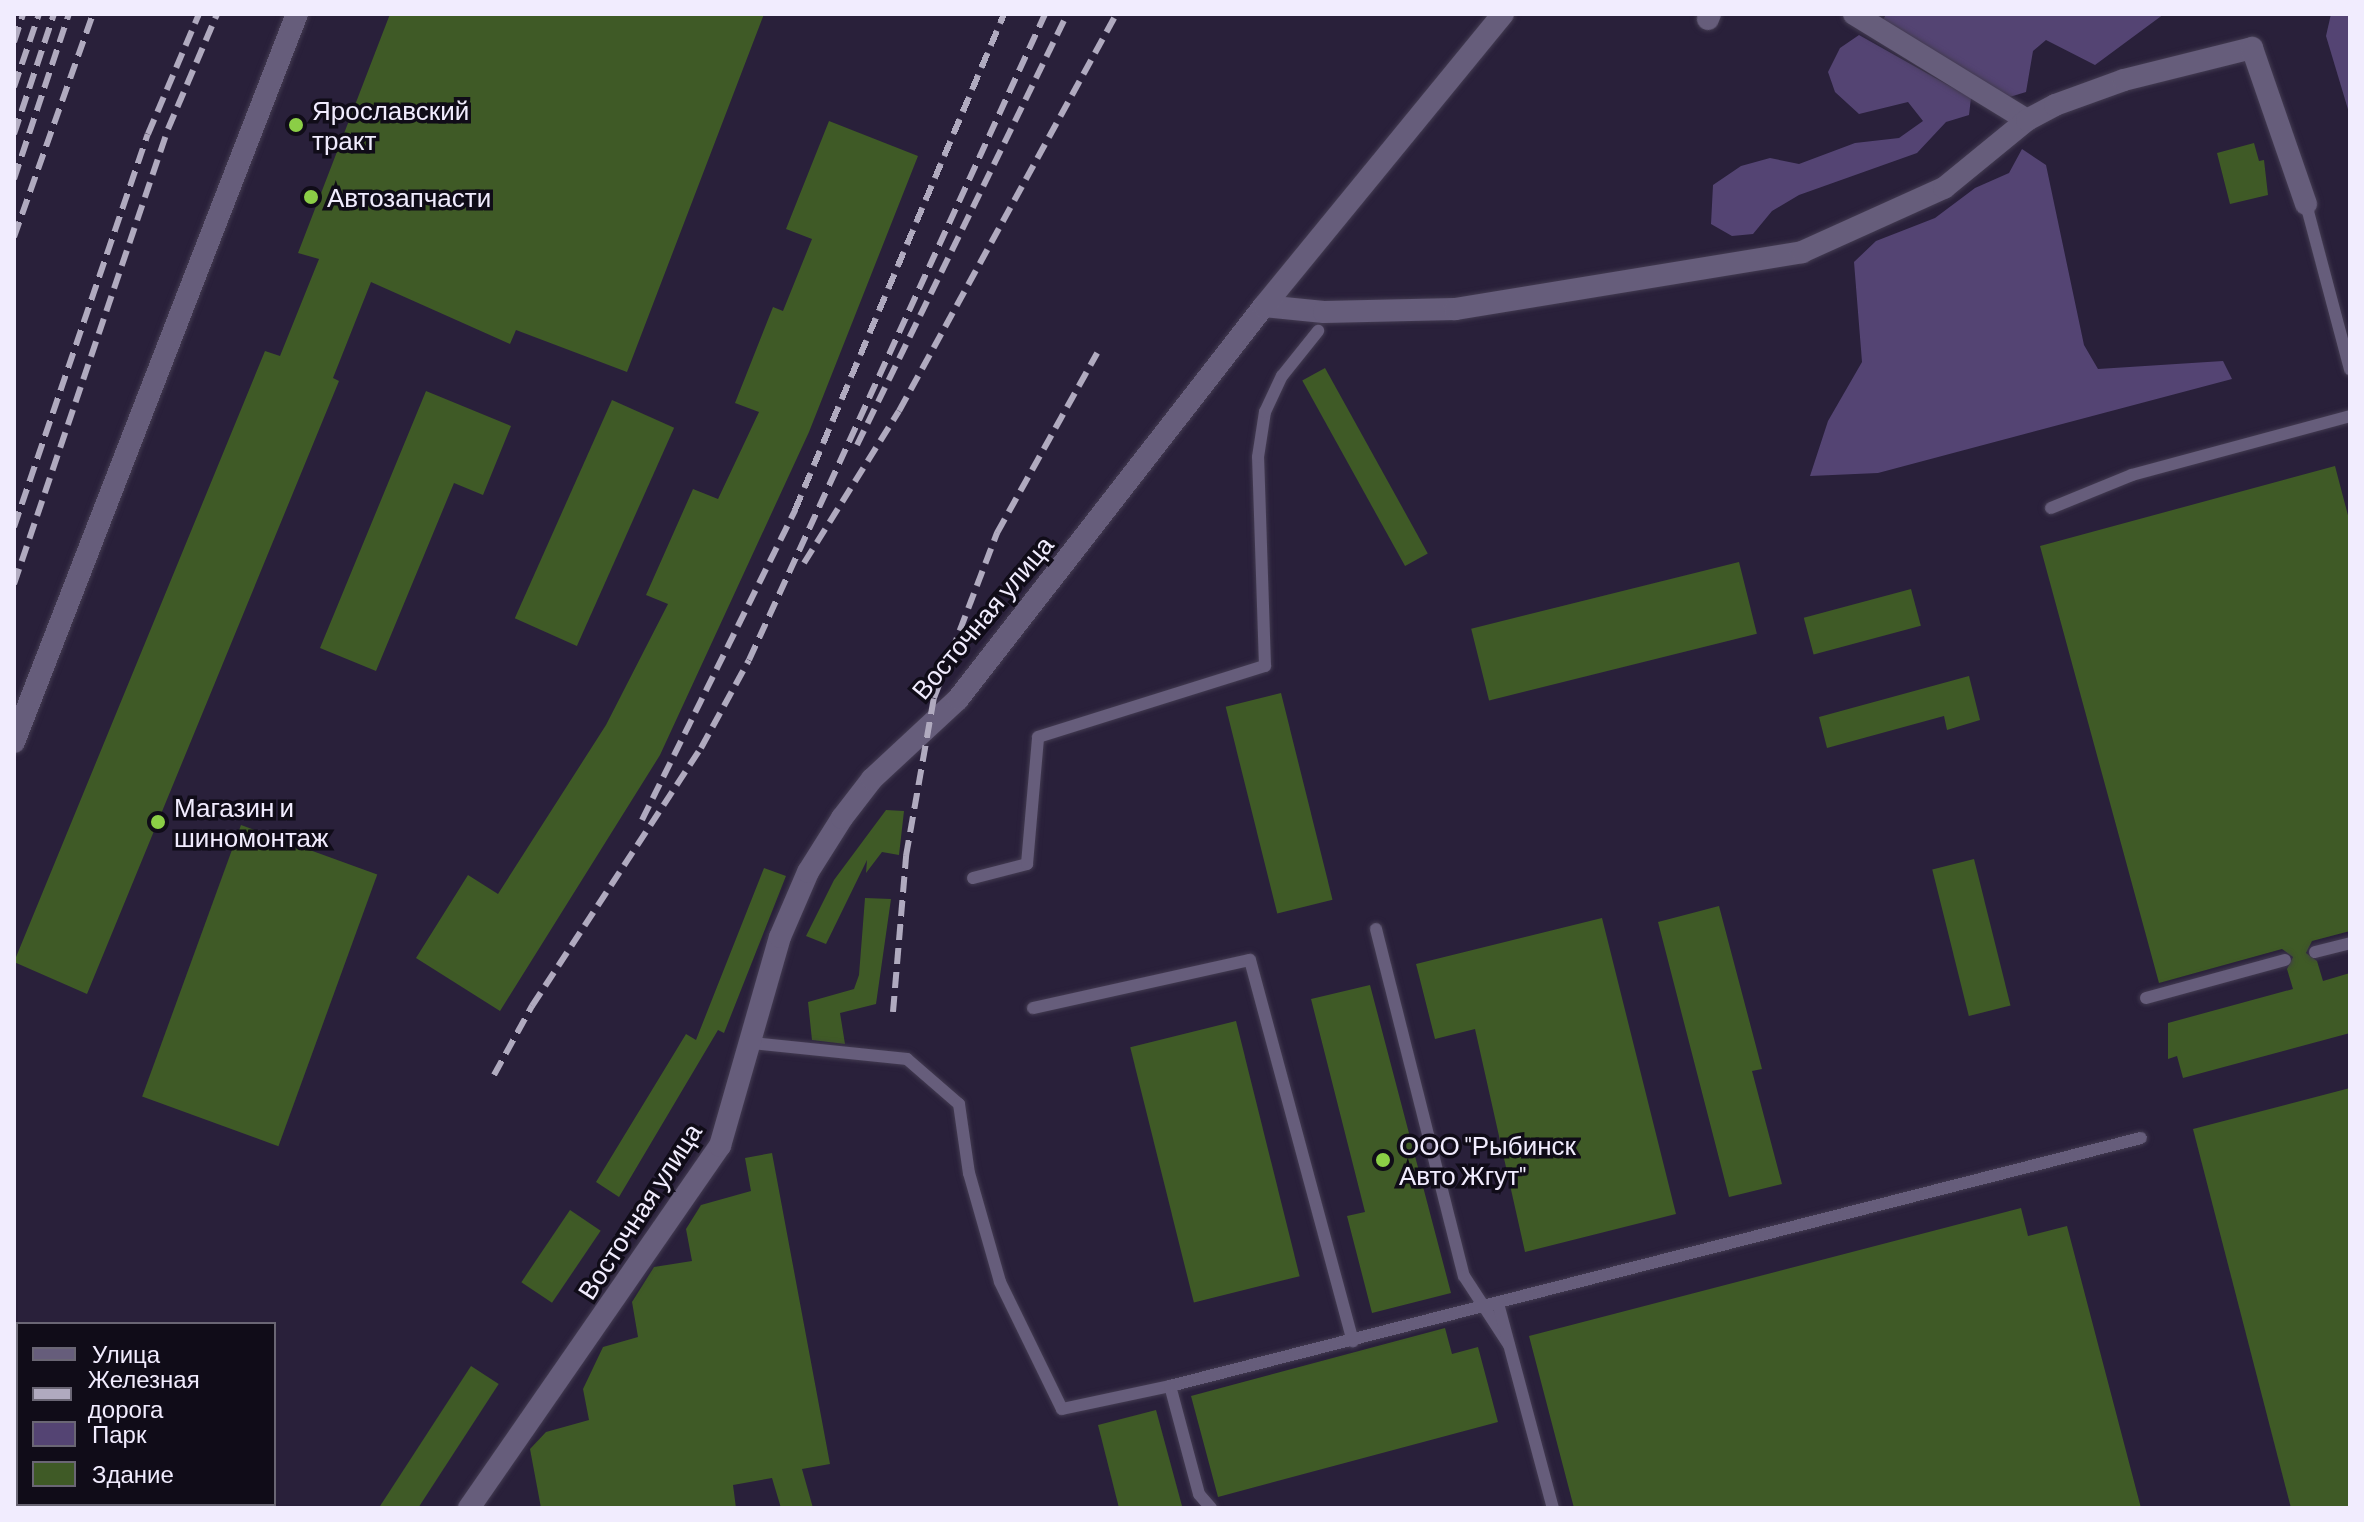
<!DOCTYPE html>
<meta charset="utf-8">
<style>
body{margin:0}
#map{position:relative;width:2364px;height:1522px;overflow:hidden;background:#29203a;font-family:Barlow,sans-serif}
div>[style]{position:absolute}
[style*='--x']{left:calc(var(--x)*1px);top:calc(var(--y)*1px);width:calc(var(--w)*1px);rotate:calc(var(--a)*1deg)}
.green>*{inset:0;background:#544473}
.building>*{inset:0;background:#3f5a26;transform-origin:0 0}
.roads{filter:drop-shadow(0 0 2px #433b51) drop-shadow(0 0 2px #433b51)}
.service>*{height:12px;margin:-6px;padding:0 6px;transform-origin:6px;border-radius:6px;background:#665d7b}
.minor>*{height:22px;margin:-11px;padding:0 11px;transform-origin:11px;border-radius:11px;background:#665d7b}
.tertiary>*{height:22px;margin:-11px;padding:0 11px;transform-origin:11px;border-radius:11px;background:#665d7b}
.rail>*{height:6px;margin-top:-3px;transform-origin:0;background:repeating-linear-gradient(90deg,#b0aabf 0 16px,transparent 0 24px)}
.dots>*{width:22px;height:22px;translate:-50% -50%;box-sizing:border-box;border:4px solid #100c18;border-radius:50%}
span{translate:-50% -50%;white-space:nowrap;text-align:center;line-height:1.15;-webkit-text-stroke:7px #100c18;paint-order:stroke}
.poi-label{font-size:26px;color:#f1ecfe}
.left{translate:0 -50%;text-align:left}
.street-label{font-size:26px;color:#f1ecfe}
.frame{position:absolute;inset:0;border:16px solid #f1ecfe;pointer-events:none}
.legend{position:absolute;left:16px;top:1322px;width:260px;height:184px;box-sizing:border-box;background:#100c18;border:2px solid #6a6674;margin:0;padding:10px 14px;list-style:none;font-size:24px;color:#f1ecfe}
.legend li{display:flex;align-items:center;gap:16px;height:40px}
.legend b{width:40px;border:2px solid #6a6674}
</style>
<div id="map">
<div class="green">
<i style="clip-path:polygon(1886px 14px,2164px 14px,2095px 65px,2046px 40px,2033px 51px,2026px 92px,2003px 99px,1881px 24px)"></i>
<i style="clip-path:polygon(2331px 14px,2350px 14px,2350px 116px,2326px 36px)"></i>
<i style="clip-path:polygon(1859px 35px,1971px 98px,1969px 115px,1946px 122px,1917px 153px,1799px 195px,1772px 211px,1753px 234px,1732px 236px,1711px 224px,1713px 185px,1741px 166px,1770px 158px,1799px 164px,1855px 143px,1899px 138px,1923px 121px,1908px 102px,1859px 114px,1835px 92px,1828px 72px,1840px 48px)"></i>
<i style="clip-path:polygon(2022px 149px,2046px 165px,2084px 345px,2098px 369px,2223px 361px,2232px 379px,1878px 473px,1810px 476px,1828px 421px,1862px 362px,1854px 262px,1876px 241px,1935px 218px,1975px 188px,2009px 173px)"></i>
</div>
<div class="building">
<i style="clip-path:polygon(390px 14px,764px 14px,627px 372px,516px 330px,510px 344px,371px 282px,333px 378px,339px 381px,87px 994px,14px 962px,265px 351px,280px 356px,319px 259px,298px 253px)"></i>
<i style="clip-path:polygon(829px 121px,918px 156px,809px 432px,660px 755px,500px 1011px,416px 958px,468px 875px,498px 894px,606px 725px,668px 604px,646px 595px,693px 489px,718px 499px,759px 412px,735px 403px,773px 307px,783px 311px,812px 239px,786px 229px)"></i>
<i style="clip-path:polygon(2254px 143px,2259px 161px,2264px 160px,2268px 195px,2230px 204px,2217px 153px)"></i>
<i style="left:1325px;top:368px;width:212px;height:26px;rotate:61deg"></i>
<i style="clip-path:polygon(426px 391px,511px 426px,483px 495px,454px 483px,376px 671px,320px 648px)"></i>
<i style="left:612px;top:400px;width:68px;height:239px;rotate:24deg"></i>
<i style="clip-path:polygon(2335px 466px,2350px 523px,2350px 931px,2312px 941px,2306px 953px,2317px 961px,2323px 981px,2350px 973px,2350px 1033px,2183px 1078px,2177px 1056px,2168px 1059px,2168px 1023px,2293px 989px,2287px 969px,2293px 957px,2282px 949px,2159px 983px,2040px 546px)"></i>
<i style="left:1739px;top:562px;width:74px;height:276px;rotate:76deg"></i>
<i style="left:1911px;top:589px;width:38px;height:111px;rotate:75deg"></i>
<i style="clip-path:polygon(1969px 676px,1980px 720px,1947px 730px,1944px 716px,1827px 748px,1819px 717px)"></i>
<i style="left:1281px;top:693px;width:213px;height:57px;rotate:76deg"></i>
<i style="clip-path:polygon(886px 810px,904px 811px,899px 855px,882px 852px,866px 873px,867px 860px,826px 944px,806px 936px,834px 880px)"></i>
<i style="left:241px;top:825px;width:145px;height:289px;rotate:20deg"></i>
<i style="left:1974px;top:859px;width:151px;height:43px;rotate:76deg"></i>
<i style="clip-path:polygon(764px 868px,786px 876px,724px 1033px,718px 1030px,619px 1197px,596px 1182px,686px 1034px,696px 1040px)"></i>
<i style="clip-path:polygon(865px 898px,891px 899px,876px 1004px,840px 1013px,845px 1044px,812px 1040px,808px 1002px,854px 989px,859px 975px)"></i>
<i style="clip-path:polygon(1719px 906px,1762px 1069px,1752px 1071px,1782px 1184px,1729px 1197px,1658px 922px)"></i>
<i style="clip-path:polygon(1602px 918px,1676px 1214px,1525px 1252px,1475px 1029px,1435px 1039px,1416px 964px)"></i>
<i style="clip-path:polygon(1370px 985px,1451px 1293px,1372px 1313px,1347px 1216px,1365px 1212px,1311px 999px)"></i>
<i style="left:1236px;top:1021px;width:263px;height:109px;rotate:76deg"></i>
<i style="clip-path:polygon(2350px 1088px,2350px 1508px,2291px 1508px,2193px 1129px)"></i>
<i style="clip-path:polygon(772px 1153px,830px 1464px,802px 1469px,813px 1508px,781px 1508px,772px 1478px,733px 1485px,736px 1508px,541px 1508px,530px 1449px,546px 1432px,589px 1420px,583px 1389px,603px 1347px,638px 1337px,632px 1302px,654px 1267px,692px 1261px,686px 1229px,701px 1205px,751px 1191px,745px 1158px)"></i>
<i style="clip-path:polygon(2021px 1208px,2028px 1236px,2067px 1226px,2141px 1508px,1574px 1508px,1529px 1336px)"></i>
<i style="left:570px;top:1210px;width:37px;height:87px;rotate:34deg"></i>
<i style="clip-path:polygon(1445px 1328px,1452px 1354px,1478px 1347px,1498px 1422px,1218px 1497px,1191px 1396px)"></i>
<i style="left:471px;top:1366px;width:33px;height:169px;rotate:33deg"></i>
<i style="clip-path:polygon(1156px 1410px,1182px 1506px,1119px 1508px,1098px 1425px)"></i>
</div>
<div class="roads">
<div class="service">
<i style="--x:2306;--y:204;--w:171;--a:75.1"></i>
<i style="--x:2051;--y:508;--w:87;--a:-22.2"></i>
<i style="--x:2132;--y:475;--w:226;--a:-15.1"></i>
<i style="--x:973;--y:878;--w:56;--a:-14.5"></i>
<i style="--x:1027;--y:864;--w:127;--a:-85"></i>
<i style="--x:1038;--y:737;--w:238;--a:-17.4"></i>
<i style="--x:1265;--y:666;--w:209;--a:-91.9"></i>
<i style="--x:1258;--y:457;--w:46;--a:-81.2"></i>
<i style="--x:1265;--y:412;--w:40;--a:-65"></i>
<i style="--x:1282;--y:376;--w:58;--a:-51.3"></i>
<i style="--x:1376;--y:929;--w:358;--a:75.8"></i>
<i style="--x:1464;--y:1276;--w:82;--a:56.9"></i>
<i style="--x:2315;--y:952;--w:36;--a:-14"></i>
<i style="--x:2146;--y:998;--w:144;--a:-15.3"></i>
<i style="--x:1033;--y:1008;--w:222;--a:-12.5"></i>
<i style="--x:1250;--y:960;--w:395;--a:74.9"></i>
<i style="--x:752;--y:1043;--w:156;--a:5.9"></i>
<i style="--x:907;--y:1059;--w:69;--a:40.9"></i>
<i style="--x:959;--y:1104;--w:70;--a:81.8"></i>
<i style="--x:969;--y:1173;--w:113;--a:74.1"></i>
<i style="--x:1000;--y:1282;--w:141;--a:64"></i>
<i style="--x:1062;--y:1409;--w:110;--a:-12"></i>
<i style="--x:1499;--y:1307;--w:208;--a:75"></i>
<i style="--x:1211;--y:1508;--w:18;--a:-131"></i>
<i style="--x:1199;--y:1494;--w:112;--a:-105"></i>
<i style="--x:1170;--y:1386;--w:1002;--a:-14.33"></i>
</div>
<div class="minor">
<i style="--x:1854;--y:14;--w:203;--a:31.5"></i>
<i style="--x:1708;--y:19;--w:5;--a:-68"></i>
<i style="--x:1264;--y:306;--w:60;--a:5.7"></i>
<i style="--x:1324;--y:312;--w:131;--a:-1.3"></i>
<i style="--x:1455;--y:309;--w:352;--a:-9.3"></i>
<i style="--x:1802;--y:252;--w:156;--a:-24.3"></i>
<i style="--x:1944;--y:188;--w:107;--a:-39.3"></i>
<i style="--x:2027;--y:120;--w:32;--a:-28"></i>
<i style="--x:2055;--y:105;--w:73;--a:-19.9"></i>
<i style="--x:2124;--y:80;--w:132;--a:-14"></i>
<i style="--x:2252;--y:48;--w:165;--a:70.9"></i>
<i style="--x:469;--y:1508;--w:441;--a:-55.3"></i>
<i style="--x:720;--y:1146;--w:217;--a:-74"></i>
<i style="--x:780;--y:937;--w:71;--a:-66.7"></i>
<i style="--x:808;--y:872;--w:64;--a:-57.8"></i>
<i style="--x:842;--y:818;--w:49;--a:-52.4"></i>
<i style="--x:872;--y:779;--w:117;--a:-42.9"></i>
<i style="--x:958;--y:699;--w:498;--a:-52.1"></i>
<i style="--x:1264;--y:306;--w:377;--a:-50.7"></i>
</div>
<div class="tertiary">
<i style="--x:14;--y:742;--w:781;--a:-68.76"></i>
</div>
</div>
<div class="rail">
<i style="--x:14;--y:42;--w:29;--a:-72"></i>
<i style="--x:14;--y:87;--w:77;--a:-71.1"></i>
<i style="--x:14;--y:134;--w:126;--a:-71.6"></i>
<i style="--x:14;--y:179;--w:174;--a:-71.6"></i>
<i style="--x:14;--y:237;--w:237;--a:-70.5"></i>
<i style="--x:857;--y:445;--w:479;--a:-64"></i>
<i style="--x:14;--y:527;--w:415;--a:-71.2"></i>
<i style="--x:148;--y:134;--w:130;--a:-67"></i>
<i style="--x:804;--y:563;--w:179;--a:-58"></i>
<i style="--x:899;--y:411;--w:452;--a:-61.3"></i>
<i style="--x:14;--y:584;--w:480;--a:-71.3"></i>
<i style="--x:168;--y:129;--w:125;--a:-66.9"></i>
<i style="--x:642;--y:820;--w:346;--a:-63.7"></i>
<i style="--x:795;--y:510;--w:538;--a:-67.15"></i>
<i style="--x:893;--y:1012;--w:157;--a:-85.2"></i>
<i style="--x:906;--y:856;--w:160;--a:-80"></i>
<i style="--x:934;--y:698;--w:177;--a:-69.1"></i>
<i style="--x:997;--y:533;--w:206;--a:-60.9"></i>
<i style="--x:494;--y:1075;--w:79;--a:-61.2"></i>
<i style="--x:532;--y:1006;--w:308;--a:-56.8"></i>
<i style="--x:701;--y:748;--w:100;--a:-61.4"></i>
<i style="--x:749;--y:660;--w:711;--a:-65.38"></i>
</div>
<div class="dots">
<i style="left:296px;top:125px;background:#8bce46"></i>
<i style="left:311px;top:197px;background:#8bce46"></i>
<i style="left:158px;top:822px;background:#8bce46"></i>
<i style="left:1383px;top:1160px;background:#8bce46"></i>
</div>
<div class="poi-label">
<span class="left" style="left:312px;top:125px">Ярославский<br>тракт</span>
<span class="left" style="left:327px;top:197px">Автозапчасти</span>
<span class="left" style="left:174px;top:822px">Магазин и<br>шиномонтаж</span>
<span class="left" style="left:1399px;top:1160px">ООО "Рыбинск<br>Авто Жгут"</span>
</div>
<div class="street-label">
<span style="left:982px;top:617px;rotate:-50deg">Восточная улица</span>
<span style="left:639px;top:1211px;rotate:-57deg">Восточная улица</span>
</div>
<div class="frame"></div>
<ul class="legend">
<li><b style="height:10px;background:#665d7b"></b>Улица</li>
<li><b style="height:10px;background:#b0aabf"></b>Железная дорога</li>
<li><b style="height:22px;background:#544473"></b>Парк</li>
<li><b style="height:22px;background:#3f5a26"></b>Здание</li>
</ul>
</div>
